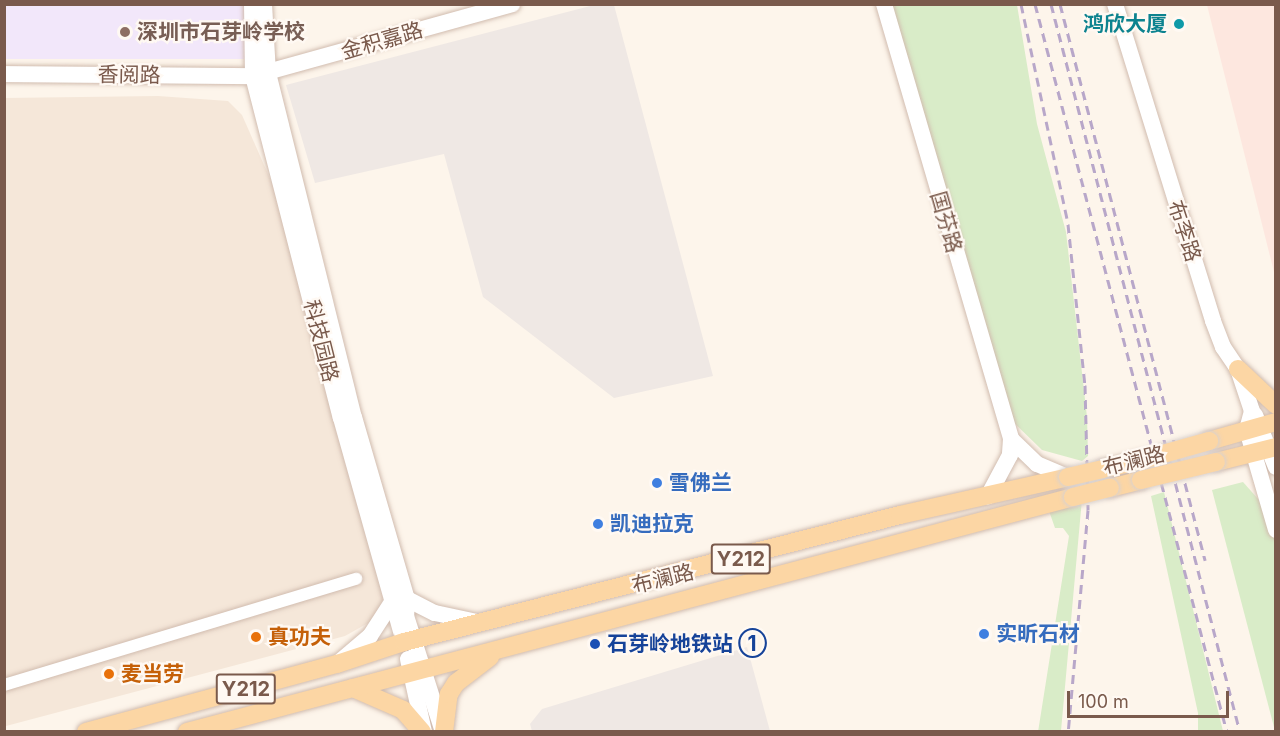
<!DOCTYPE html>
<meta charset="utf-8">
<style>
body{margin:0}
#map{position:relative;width:1280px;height:736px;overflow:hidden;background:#fdf5eb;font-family:Inter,"Noto Sans SC",sans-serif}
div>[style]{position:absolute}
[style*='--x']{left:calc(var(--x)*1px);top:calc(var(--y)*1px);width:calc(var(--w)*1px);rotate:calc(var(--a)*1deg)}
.residential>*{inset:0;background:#f5e7d9}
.commercial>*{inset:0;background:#fde7df}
.industrial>*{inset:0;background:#efe8e4}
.education>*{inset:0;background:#f2e7fa;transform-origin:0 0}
.green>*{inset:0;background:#d9ecc8}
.roads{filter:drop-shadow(0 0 2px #d1bcaf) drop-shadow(0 0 2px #d1bcaf)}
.street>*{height:12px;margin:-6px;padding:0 6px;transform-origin:6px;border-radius:6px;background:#fff}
.secondary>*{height:16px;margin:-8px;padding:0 8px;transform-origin:8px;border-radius:8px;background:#fff}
.primary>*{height:18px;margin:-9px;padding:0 9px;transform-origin:9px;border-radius:9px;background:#fcd6a4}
.rail>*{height:3px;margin-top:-1.5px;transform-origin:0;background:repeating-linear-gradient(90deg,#b8a7c9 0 9px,transparent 0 15px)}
.bridges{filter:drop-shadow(0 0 2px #dad1cd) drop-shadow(0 0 2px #dad1cd)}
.primary-bridge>*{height:18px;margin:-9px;padding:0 9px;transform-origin:9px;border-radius:9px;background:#fcd6a4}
.dots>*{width:16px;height:16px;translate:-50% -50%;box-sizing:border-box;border:3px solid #fff9f3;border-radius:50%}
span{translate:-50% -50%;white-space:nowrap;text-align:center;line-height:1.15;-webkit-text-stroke:4.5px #fff9f3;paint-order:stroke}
.shield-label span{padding:2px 4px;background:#fff9f3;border:2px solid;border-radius:4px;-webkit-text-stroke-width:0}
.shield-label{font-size:20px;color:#7a5a4c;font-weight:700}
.culture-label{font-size:21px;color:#0d838f;font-weight:700}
.right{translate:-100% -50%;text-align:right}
.education-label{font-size:21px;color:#785e54;font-weight:700}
.left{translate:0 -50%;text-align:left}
.street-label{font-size:21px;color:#7a5a4c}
.shop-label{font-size:21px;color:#366cbe;font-weight:700}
.food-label{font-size:21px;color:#c56008;font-weight:700}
.transit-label{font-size:21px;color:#164399;font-weight:700}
.frame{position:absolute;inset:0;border:6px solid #7a5a4c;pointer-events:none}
.scale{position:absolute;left:1067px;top:691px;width:162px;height:27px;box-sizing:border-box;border:3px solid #7a5a4c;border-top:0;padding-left:8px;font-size:18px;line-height:21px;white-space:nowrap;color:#7a5a4c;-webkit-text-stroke:4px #fff9f3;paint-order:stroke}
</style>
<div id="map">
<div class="residential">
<i style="clip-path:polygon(158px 96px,228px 101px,242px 115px,279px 199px,384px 594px,377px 618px,345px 636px,6px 726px,4px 98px)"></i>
</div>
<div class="commercial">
<i style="clip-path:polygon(1207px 5px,1275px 5px,1275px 276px)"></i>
</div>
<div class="industrial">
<i style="clip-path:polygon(598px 4px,614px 5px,713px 376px,614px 398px,483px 297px,444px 154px,315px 183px,286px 85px)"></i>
<i style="clip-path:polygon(747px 647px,770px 731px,532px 731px,530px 724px,542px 709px)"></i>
</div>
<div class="education">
<i style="left:5px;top:5px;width:242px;height:54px"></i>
</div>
<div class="green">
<i style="clip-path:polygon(892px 5px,1017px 5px,1037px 124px,1066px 232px,1087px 417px,1088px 456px,1082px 461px,1042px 450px,1012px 421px)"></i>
<i style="clip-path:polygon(1243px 482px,1267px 509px,1276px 543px,1275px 731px,1212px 490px)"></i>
<i style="clip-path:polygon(1164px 492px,1223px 731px,1198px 731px,1198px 713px,1151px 496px)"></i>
<i style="clip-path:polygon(1082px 499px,1061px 731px,1038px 732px,1069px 536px,1063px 528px,1055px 528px,1048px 508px)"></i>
</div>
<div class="roads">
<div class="street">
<i style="--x:4;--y:685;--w:368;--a:-16.8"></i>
</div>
<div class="secondary">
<i style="--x:252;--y:4;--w:72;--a:89.2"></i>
<i style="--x:253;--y:76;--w:353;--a:75.6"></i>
<i style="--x:341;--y:418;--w:221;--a:74.3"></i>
<i style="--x:264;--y:4;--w:69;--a:86.7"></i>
<i style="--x:268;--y:73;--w:355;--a:76"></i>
<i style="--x:354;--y:417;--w:190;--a:73.8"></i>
<i style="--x:407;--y:599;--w:17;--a:93"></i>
<i style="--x:406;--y:616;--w:122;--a:72.3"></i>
<i style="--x:884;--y:4;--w:453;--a:73.7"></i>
<i style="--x:1011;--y:439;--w:16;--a:94"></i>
<i style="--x:1010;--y:455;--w:47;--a:118.2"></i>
<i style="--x:1115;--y:4;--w:332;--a:72.8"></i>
<i style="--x:1213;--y:321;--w:28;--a:69"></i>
<i style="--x:1223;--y:347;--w:27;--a:56"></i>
<i style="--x:1238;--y:369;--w:44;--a:71.6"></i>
<i style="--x:1252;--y:411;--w:20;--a:105"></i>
<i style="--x:1247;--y:430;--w:104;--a:73.8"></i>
<i style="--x:4;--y:74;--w:249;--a:0.5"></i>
<i style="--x:253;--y:76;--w:269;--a:-15.5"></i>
<i style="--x:1255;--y:415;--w:56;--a:68"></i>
<i style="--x:1011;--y:439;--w:36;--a:44"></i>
<i style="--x:1037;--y:464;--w:34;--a:23"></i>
<i style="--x:407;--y:599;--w:31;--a:27"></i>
<i style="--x:435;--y:613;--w:43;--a:12.1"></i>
<i style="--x:408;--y:659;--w:75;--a:77.6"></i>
<i style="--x:338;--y:663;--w:42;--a:-40.2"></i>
<i style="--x:370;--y:636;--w:38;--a:-57"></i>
</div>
<div class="primary">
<i style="--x:1238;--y:369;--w:52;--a:43.5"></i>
<i style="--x:1209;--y:441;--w:70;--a:-15.8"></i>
<i style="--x:1216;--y:462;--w:62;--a:-14"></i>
<i style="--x:1103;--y:469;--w:36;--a:-13"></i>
<i style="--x:1110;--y:488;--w:32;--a:-14"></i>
<i style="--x:353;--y:688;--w:55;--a:23.7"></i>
<i style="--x:403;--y:710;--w:29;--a:49"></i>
<i style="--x:86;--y:732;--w:260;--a:-15.2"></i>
<i style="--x:337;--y:664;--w:71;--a:-18.2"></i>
<i style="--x:404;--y:642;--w:512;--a:-14.36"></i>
<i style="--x:900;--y:515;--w:172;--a:-12.7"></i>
<i style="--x:187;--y:732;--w:917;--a:-14.85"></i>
<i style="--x:444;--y:732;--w:38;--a:-83"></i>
<i style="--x:449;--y:694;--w:13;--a:-58"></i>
<i style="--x:456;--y:683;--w:43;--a:-37.4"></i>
</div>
</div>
<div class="rail">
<i style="--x:1021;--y:4;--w:225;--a:77.9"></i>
<i style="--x:1068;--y:224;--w:162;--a:84"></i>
<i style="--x:1085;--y:385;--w:125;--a:88.6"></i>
<i style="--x:1088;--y:510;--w:223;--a:95.1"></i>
<i style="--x:1035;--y:4;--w:753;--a:75.23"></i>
<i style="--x:1051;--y:4;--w:752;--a:75.45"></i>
<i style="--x:1060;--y:4;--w:575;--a:75.38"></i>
</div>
<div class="bridges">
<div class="primary-bridge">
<i style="--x:1138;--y:461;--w:74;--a:-15.7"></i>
<i style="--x:1068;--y:477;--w:36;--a:-13"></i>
<i style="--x:1141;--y:480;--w:77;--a:-13.5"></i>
<i style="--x:1073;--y:497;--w:38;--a:-14"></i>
</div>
</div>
<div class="dots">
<i style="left:1179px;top:24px;background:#0f9aa8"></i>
<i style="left:125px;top:32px;background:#8d6e63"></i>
<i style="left:657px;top:483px;background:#3f7fe0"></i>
<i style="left:598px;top:524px;background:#3f7fe0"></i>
<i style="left:984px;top:634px;background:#3f7fe0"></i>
<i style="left:256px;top:637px;background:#e8710a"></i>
<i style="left:595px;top:644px;background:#1a4fb4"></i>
<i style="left:109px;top:674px;background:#e8710a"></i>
</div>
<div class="shield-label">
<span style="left:741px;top:559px">Y212</span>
<span style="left:246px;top:689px">Y212</span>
</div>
<div class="culture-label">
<span class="right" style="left:1167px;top:24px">鸿欣大厦</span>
</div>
<div class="education-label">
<span class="left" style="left:137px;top:32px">深圳市石芽岭学校</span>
</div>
<div class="street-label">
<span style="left:382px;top:41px;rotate:-16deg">金积嘉路</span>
<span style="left:129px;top:75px;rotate:1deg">香阅路</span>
<span style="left:946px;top:222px;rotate:74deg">国芬路</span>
<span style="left:1184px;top:231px;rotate:72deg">布李路</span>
<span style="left:321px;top:341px;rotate:76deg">科技园路</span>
<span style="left:1134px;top:461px;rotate:-14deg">布澜路</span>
<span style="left:663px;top:579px;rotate:-14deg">布澜路</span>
</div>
<div class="shop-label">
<span class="left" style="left:669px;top:483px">雪佛兰</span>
<span class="left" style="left:610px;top:524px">凯迪拉克</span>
<span class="left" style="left:996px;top:634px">实昕石材</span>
</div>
<div class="food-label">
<span class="left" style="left:268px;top:637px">真功夫</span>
<span class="left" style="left:121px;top:674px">麦当劳</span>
</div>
<div class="transit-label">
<span class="left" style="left:607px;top:644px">石芽岭地铁站 ①</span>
</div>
<div class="frame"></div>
<div class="scale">100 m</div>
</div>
